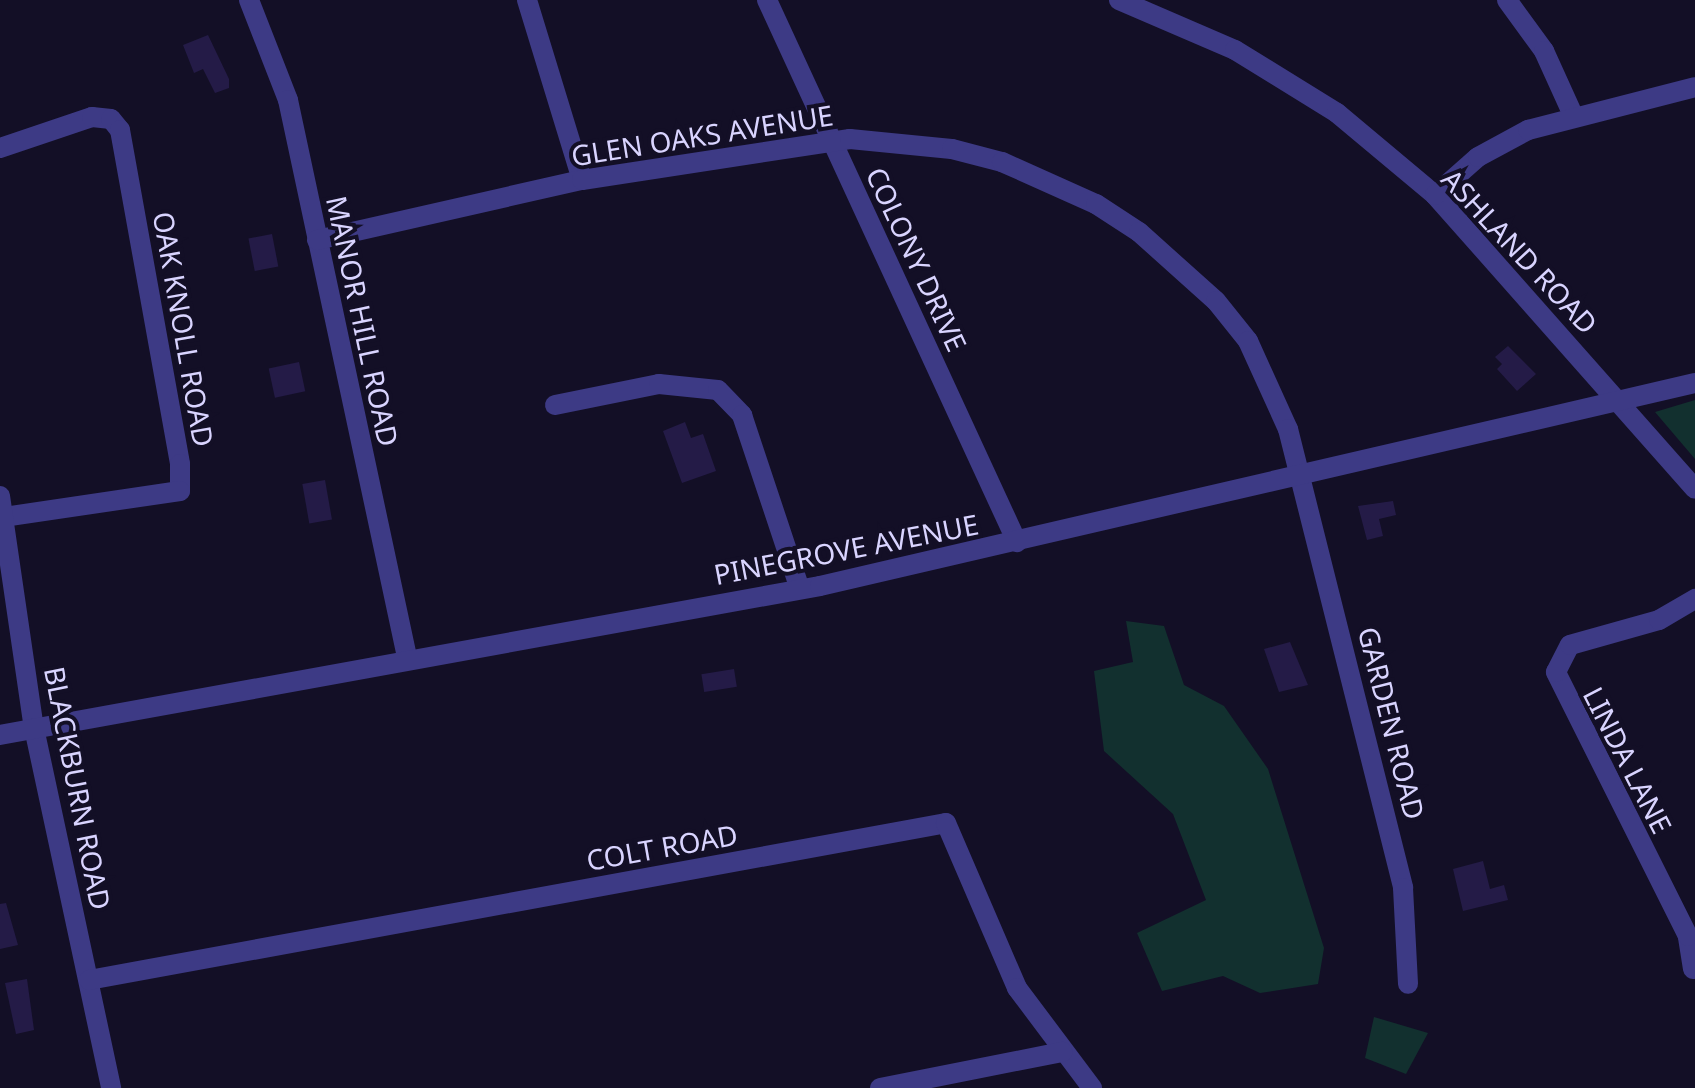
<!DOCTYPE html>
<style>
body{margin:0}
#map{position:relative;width:1695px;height:1088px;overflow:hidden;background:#130f26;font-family:"Noto Sans",sans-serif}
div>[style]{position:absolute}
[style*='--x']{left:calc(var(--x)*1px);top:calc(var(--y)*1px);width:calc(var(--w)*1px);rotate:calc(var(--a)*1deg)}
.green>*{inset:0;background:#12302f}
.building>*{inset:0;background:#241b47;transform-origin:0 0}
.minor>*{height:20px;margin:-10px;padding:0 10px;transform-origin:10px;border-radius:10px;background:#3d3a85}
span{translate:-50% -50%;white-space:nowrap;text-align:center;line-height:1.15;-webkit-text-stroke:8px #130f26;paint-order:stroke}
.street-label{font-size:28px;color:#d9d4ff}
</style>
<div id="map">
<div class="green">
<i style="clip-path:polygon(1695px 400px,1695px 459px,1655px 412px)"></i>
<i style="clip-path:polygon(1126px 621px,1164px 626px,1184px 685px,1224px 706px,1268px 769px,1324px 948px,1318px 984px,1260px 993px,1223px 976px,1162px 991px,1137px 933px,1206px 900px,1173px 814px,1104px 751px,1094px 671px,1133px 662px)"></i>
<i style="clip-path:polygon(1374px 1017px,1428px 1033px,1406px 1074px,1365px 1058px)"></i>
</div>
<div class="building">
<i style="clip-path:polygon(208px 35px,229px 79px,229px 88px,215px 93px,203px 69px,194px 73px,183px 45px)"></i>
<i style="left:272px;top:234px;width:33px;height:24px;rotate:79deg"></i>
<i style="clip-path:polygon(1508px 346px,1536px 374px,1517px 391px,1497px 369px,1502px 364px,1495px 357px)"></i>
<i style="left:299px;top:362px;width:30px;height:31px;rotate:78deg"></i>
<i style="clip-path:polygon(685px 422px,691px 438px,703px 434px,716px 471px,682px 483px,663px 431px)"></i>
<i style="left:325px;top:480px;width:40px;height:23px;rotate:80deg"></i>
<i style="clip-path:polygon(1393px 501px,1396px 515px,1379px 519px,1383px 536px,1367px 540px,1358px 506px)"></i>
<i style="clip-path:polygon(1290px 642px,1308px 685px,1279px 692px,1264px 649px)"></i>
<i style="left:734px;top:669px;width:18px;height:33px;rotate:81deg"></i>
<i style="clip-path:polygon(1483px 861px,1490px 889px,1504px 885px,1508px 900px,1463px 911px,1453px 869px)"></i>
<i style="clip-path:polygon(6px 903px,18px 945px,0 949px,0 904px)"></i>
<i style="clip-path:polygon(27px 979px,34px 1030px,16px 1034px,5px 983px)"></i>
</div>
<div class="minor">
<i style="--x:249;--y:0;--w:107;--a:68.7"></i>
<i style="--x:288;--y:100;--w:570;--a:77.94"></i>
<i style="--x:527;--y:0;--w:188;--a:73"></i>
<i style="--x:767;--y:0;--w:597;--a:65.24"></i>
<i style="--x:1119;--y:0;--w:126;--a:23.3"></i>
<i style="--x:1235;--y:50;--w:120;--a:31.7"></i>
<i style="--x:1337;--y:113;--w:128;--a:39.9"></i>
<i style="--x:1435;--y:195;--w:392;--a:48.5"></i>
<i style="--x:1507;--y:0;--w:63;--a:54"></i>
<i style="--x:1544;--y:51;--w:70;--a:65.6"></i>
<i style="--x:0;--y:148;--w:97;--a:-18.6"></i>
<i style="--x:92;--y:117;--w:19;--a:6"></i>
<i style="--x:111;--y:119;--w:14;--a:51"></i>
<i style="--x:120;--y:130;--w:339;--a:79.8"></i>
<i style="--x:180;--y:464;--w:27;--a:90"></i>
<i style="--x:180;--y:491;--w:179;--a:171.6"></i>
<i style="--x:1435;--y:195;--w:57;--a:-41.5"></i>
<i style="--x:1478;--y:157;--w:57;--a:-28.4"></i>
<i style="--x:1528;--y:130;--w:172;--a:-14.4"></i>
<i style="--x:317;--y:240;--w:272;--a:-12.8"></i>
<i style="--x:582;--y:180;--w:271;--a:-8.7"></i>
<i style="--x:850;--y:139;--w:102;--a:5.6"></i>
<i style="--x:952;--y:149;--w:52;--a:14.6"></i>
<i style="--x:1002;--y:162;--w:103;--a:24.1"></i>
<i style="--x:1096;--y:204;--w:51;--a:33.1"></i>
<i style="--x:1139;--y:232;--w:103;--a:41.9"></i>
<i style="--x:1216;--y:301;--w:51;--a:51.3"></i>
<i style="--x:1248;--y:341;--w:97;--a:65.6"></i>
<i style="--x:1288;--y:429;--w:473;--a:75.9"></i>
<i style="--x:1403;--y:888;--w:96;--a:87"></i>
<i style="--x:555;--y:405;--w:106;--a:-11.4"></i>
<i style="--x:659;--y:384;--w:59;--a:5.8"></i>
<i style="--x:718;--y:390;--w:35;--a:46"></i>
<i style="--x:742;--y:415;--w:183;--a:71.6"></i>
<i style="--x:0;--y:496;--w:234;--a:81.7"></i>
<i style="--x:34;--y:728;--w:368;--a:77.9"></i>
<i style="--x:0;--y:735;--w:833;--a:-10.3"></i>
<i style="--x:820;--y:586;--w:898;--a:-13.06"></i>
<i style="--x:1693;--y:969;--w:33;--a:-99"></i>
<i style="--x:1688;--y:936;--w:295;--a:-116.6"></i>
<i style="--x:1556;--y:672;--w:30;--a:-63"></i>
<i style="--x:1570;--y:645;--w:92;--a:-15.7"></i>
<i style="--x:1659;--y:620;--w:42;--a:-30.3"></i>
<i style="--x:89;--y:980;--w:871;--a:-10.38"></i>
<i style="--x:946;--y:823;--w:180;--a:66.7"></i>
<i style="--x:1017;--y:988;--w:125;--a:53.1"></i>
<i style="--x:880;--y:1088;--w:186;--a:-11.2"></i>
</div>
<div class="street-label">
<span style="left:702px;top:135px;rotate:-9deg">GLEN OAKS AVENUE</span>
<span style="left:1520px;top:251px;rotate:47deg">ASHLAND ROAD</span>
<span style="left:917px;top:259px;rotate:65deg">COLONY DRIVE</span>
<span style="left:363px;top:321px;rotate:78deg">MANOR HILL ROAD</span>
<span style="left:184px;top:329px;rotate:80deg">OAK KNOLL ROAD</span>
<span style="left:846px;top:549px;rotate:-11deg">PINEGROVE AVENUE</span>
<span style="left:1392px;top:723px;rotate:76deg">GARDEN ROAD</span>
<span style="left:1628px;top:760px;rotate:63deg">LINDA LANE</span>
<span style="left:78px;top:788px;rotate:79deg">BLACKBURN ROAD</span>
<span style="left:662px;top:847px;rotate:-10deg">COLT ROAD</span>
</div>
</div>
